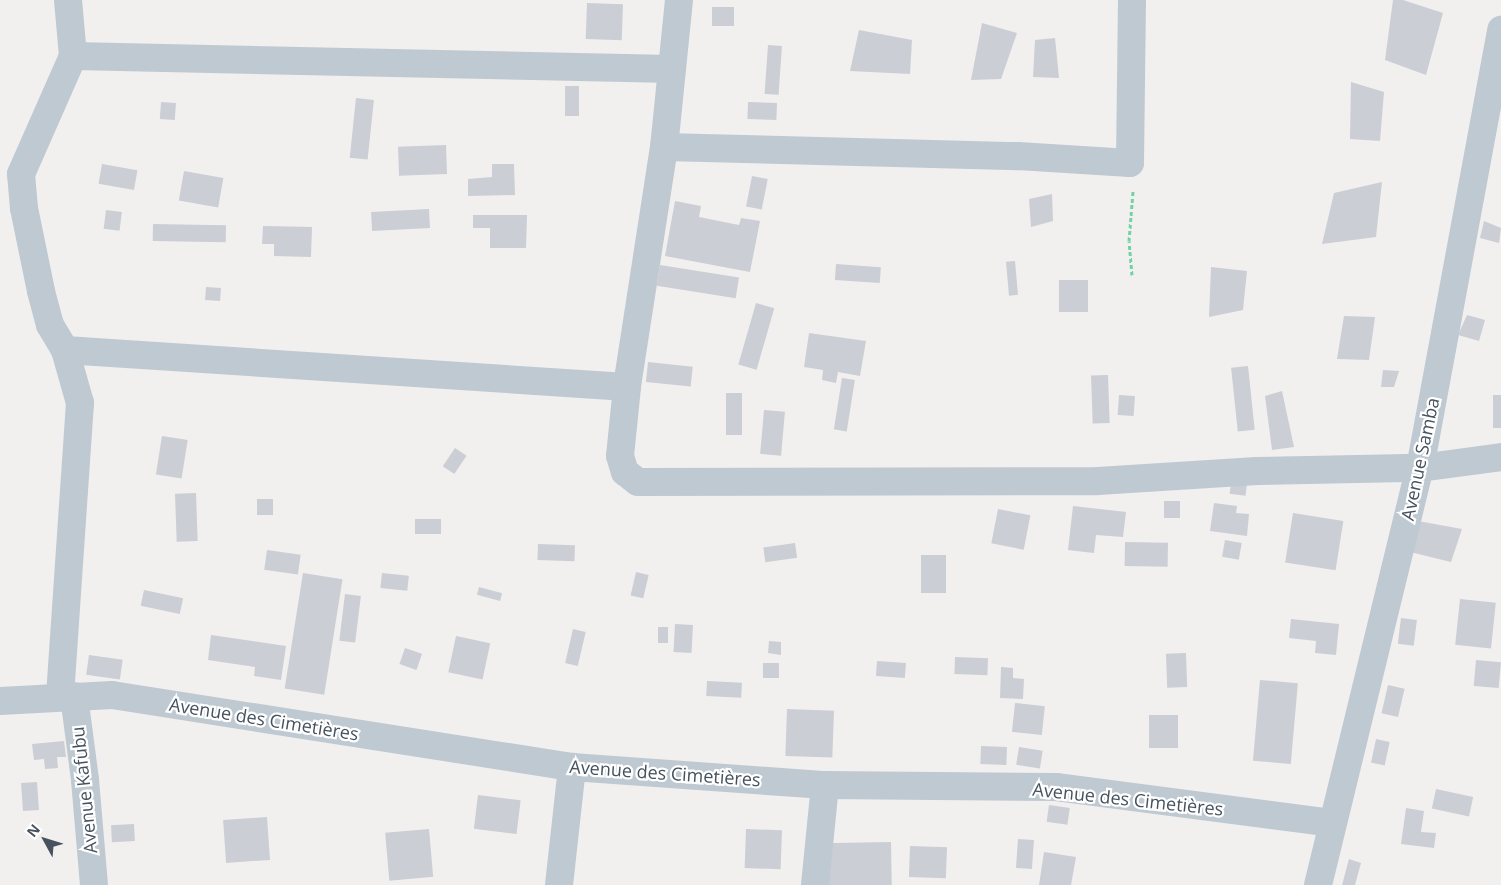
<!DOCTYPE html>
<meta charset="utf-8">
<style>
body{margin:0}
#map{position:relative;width:1501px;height:885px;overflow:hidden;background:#f2efef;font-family:"Open Sans",sans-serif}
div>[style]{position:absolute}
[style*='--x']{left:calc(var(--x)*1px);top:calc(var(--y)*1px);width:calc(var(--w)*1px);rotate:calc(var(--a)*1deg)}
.building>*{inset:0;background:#cbced4;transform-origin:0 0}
.path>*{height:3px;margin-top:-1.5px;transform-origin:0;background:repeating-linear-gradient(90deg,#71d3a5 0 4px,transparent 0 6.5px)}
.minor>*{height:28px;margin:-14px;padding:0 14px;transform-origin:14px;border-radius:14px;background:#bfc9d2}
span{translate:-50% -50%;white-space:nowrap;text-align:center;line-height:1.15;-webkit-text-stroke:4.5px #fff;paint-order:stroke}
.street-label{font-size:18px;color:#46525e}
.north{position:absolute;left:20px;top:815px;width:50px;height:50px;-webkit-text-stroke:4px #fff;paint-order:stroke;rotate:309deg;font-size:14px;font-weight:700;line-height:20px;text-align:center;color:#46525e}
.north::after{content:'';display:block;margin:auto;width:18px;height:22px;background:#46525e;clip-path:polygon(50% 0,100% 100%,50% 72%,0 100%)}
</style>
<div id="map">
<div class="building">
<i style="clip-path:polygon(1393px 0,1403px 0,1443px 13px,1426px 75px,1385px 60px)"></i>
<i style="left:587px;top:3px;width:36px;height:36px;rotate:2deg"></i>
<i style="left:712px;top:7px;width:22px;height:19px"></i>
<i style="clip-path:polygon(982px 23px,1017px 33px,1001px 79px,971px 80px)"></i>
<i style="clip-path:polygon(859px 30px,912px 40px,910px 74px,850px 71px)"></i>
<i style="clip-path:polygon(1055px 38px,1059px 78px,1033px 77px,1035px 40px)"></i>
<i style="left:768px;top:45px;width:14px;height:49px;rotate:4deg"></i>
<i style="clip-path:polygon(1351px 82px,1384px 92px,1380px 141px,1350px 139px)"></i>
<i style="left:565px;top:86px;width:14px;height:30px"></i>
<i style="left:356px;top:98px;width:18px;height:60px;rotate:6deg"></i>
<i style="left:161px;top:102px;width:15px;height:17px;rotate:4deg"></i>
<i style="left:748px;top:102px;width:29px;height:17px;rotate:2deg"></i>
<i style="left:446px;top:145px;width:29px;height:48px;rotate:88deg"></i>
<i style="left:102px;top:164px;width:36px;height:20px;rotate:10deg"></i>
<i style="clip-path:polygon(492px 164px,514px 164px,515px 195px,468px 196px,468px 179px,492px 177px)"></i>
<i style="left:184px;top:171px;width:40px;height:30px;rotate:10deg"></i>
<i style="left:752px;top:176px;width:16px;height:31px;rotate:11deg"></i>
<i style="clip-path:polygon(1382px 182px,1376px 237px,1322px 244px,1334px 193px)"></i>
<i style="clip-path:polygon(1052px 194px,1053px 221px,1031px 227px,1029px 199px)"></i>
<i style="clip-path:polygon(675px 201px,701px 206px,699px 217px,739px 225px,741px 218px,760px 221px,750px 272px,665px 256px)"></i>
<i style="left:429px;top:209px;width:19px;height:58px;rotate:87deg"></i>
<i style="left:106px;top:210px;width:16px;height:19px;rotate:7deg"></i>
<i style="clip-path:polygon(473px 215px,527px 215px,526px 248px,490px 248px,490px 228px,473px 228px)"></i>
<i style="clip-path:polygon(1484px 221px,1501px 228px,1499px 243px,1480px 238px)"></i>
<i style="left:153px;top:224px;width:73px;height:17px;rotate:1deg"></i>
<i style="clip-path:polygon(263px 226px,312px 227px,311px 257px,274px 256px,274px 244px,262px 244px)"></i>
<i style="left:1015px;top:261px;width:34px;height:9px;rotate:85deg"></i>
<i style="left:836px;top:264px;width:45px;height:16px;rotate:4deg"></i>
<i style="left:660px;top:265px;width:80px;height:21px;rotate:9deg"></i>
<i style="clip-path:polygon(1211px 267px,1247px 271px,1243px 310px,1209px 317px)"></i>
<i style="left:1059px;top:280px;width:29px;height:32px"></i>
<i style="left:206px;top:287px;width:15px;height:13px;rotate:4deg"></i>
<i style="left:756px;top:303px;width:19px;height:64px;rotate:16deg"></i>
<i style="clip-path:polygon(1467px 315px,1485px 320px,1479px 341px,1458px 335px)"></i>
<i style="clip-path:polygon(1344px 316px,1375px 317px,1369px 360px,1337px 359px)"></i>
<i style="clip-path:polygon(809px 333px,866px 341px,860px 376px,838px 372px,836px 383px,822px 380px,823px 370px,804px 367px)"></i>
<i style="left:648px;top:362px;width:45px;height:20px;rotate:6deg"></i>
<i style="left:1248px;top:366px;width:64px;height:17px;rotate:84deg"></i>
<i style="clip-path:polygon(1383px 370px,1399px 371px,1394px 387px,1381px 387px)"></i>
<i style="left:1108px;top:375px;width:48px;height:17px;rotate:88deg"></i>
<i style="left:842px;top:378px;width:13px;height:52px;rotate:9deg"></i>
<i style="clip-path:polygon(1282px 391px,1294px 447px,1272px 450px,1265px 396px)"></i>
<i style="left:726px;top:393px;width:16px;height:42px"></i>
<i style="left:1119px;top:395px;width:16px;height:20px;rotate:4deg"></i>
<i style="left:1493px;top:395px;width:8px;height:33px"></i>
<i style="left:764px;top:410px;width:21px;height:44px;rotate:5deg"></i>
<i style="left:162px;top:436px;width:26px;height:39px;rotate:9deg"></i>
<i style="left:455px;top:448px;width:14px;height:22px;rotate:34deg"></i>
<i style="left:1232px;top:475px;width:16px;height:19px;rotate:7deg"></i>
<i style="left:196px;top:493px;width:48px;height:21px;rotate:88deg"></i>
<i style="left:257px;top:499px;width:16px;height:16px"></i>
<i style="left:1164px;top:501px;width:16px;height:17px"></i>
<i style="clip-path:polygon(1214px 503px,1237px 506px,1236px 513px,1249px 514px,1247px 536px,1210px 531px)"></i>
<i style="clip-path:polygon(1073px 506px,1126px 512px,1123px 537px,1096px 535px,1094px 553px,1068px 550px)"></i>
<i style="left:998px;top:509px;width:33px;height:35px;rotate:11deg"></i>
<i style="left:1293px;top:513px;width:51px;height:50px;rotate:9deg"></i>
<i style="left:415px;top:519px;width:26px;height:15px"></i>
<i style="clip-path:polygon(1418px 521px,1462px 529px,1451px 562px,1410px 552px)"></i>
<i style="left:1225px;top:540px;width:17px;height:17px;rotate:10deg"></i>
<i style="left:1125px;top:542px;width:43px;height:24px;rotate:1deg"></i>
<i style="left:795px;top:543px;width:15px;height:32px;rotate:82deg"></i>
<i style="left:538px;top:544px;width:37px;height:16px;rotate:2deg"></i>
<i style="left:267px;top:550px;width:34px;height:20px;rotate:8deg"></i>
<i style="left:946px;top:555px;width:38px;height:25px;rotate:90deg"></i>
<i style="left:636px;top:572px;width:13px;height:24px;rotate:13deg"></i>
<i style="left:303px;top:573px;width:40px;height:117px;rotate:9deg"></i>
<i style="left:382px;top:573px;width:27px;height:15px;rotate:6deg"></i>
<i style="left:479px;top:587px;width:24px;height:8px;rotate:15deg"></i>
<i style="left:144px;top:590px;width:40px;height:16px;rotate:12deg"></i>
<i style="left:345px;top:594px;width:16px;height:47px;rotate:7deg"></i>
<i style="left:1460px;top:599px;width:36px;height:46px;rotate:6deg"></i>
<i style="left:1401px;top:618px;width:16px;height:26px;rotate:7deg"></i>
<i style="clip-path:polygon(1291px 619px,1339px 624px,1336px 655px,1315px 653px,1316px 641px,1289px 638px)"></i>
<i style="left:675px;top:624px;width:18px;height:28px;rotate:3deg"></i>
<i style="left:658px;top:627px;width:10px;height:16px"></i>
<i style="left:573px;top:629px;width:13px;height:35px;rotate:13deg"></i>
<i style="clip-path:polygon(211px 635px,286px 646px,281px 680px,254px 676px,255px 667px,208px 660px)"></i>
<i style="left:456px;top:636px;width:35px;height:37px;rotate:12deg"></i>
<i style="clip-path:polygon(769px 641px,781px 642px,781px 655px,768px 653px)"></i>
<i style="left:405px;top:648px;width:18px;height:17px;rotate:19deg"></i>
<i style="left:1186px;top:653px;width:34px;height:20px;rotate:88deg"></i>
<i style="left:89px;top:655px;width:34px;height:20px;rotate:8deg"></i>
<i style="left:955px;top:657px;width:33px;height:17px;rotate:2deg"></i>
<i style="left:1476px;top:660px;width:25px;height:26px;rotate:5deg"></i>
<i style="left:877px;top:661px;width:29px;height:15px;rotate:4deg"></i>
<i style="left:763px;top:663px;width:16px;height:15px"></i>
<i style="clip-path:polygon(1001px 667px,1013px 668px,1013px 678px,1024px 679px,1023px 699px,1000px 698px)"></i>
<i style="left:1260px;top:680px;width:38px;height:81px;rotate:5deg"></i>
<i style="left:707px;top:681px;width:35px;height:15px;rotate:3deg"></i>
<i style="left:1388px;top:685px;width:17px;height:29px;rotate:13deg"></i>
<i style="left:1015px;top:703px;width:30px;height:29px;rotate:6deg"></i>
<i style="left:787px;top:709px;width:47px;height:47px;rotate:2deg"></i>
<i style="left:1149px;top:715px;width:29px;height:33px"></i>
<i style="left:1376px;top:739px;width:14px;height:24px;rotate:12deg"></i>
<i style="clip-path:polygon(64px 741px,66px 757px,57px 757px,58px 768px,45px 769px,44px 759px,34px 760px,32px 744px)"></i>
<i style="left:981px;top:746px;width:26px;height:18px;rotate:2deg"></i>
<i style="left:1019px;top:747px;width:24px;height:18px;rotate:9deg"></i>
<i style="left:37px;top:782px;width:28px;height:16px;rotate:86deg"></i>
<i style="left:1436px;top:789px;width:38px;height:20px;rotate:12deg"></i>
<i style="left:478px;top:795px;width:43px;height:34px;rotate:7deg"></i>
<i style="left:1049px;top:805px;width:21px;height:17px;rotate:8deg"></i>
<i style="clip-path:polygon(1406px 808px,1424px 811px,1421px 832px,1436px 833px,1434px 848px,1401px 844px)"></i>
<i style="left:267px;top:817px;width:43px;height:44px;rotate:86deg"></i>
<i style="left:134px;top:824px;width:17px;height:23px;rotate:87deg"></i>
<i style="left:429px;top:829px;width:48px;height:44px;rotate:85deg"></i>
<i style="left:746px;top:829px;width:36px;height:39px;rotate:2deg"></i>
<i style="left:1018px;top:839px;width:16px;height:29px;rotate:4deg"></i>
<i style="left:891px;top:842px;width:43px;height:71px;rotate:89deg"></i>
<i style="left:910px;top:846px;width:37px;height:31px;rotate:2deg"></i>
<i style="clip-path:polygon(1044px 852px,1076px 857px,1071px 885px,1039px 885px)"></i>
<i style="clip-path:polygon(1349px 859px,1361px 863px,1355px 885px,1342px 885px)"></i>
</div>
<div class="path">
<i style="--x:1132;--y:275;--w:34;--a:-95"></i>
<i style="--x:1129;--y:241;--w:50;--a:-85.4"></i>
</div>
<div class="minor">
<i style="--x:679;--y:0;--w:148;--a:95.8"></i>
<i style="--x:664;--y:147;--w:243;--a:98.8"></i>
<i style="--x:627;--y:387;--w:69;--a:95.8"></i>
<i style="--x:620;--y:456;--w:17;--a:73"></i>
<i style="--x:625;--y:472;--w:16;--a:38"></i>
<i style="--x:638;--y:482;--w:460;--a:-0.1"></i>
<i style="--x:1098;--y:481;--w:159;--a:-3.6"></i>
<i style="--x:1257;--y:471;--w:163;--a:-1.1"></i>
<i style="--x:1420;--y:468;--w:82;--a:-7.7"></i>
<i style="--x:73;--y:56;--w:599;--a:1.24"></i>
<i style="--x:664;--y:147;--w:354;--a:1.5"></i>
<i style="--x:1018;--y:156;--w:112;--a:3.6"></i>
<i style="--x:1130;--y:163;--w:163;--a:-89.3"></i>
<i style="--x:65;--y:350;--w:563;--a:3.77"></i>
<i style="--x:60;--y:696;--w:294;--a:-86.1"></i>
<i style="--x:80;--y:403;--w:55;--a:-105.8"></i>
<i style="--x:65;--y:350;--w:29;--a:-121"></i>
<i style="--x:50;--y:325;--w:35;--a:-105"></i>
<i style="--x:41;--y:291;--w:85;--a:-101.6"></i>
<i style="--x:24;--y:208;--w:34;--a:-95"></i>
<i style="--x:21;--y:174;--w:129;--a:-66.2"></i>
<i style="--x:73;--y:56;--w:56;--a:-95.1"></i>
<i style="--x:74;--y:696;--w:85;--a:82.5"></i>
<i style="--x:85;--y:780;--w:105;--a:85.1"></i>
<i style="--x:0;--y:701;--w:112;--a:-3.1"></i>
<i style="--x:112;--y:695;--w:466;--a:8.9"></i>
<i style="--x:572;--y:767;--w:254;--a:4.1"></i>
<i style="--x:825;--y:785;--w:231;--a:0.5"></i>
<i style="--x:1056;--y:787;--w:278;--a:7.4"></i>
<i style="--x:559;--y:885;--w:119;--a:-83.7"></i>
<i style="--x:815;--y:885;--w:100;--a:-84.3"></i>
<i style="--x:1318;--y:885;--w:429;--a:-76.3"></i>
<i style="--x:1420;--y:468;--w:446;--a:-79.5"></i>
</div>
<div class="street-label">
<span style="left:1420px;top:459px;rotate:-78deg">Avenue Samba</span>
<span style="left:264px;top:719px;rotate:9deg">Avenue des Cimetières</span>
<span style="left:665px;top:773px;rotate:4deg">Avenue des Cimetières</span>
<span style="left:84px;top:790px;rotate:-96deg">Avenue Kafubu</span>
<span style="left:1128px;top:799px;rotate:6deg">Avenue des Cimetières</span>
</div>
<div class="north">N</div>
</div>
